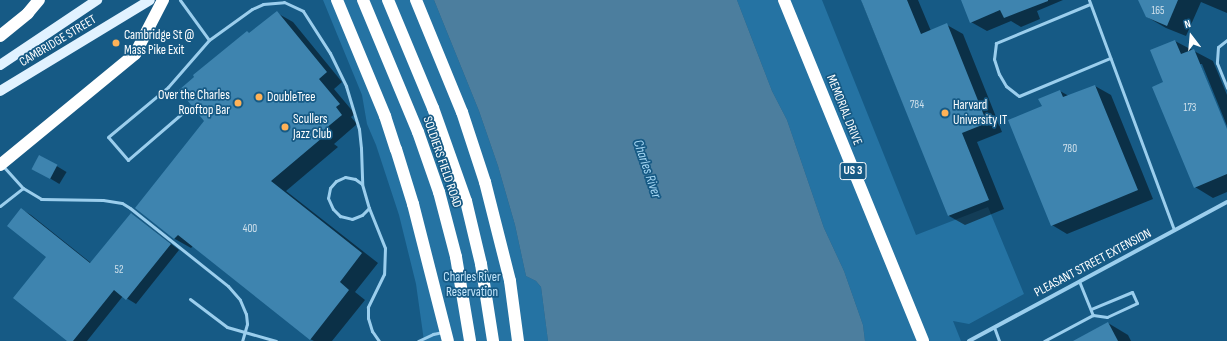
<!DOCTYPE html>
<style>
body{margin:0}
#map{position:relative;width:1227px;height:341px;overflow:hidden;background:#165a85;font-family:"Sofia Sans Condensed",sans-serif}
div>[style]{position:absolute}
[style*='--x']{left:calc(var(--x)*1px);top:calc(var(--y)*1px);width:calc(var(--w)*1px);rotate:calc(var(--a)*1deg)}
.green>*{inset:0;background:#2573a3}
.water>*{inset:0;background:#4c7e9e}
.shadow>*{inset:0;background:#0007;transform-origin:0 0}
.building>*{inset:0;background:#3e84af;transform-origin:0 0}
.lane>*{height:3px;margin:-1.5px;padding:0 1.5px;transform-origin:1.5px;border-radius:1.5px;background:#9bceed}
.street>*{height:4px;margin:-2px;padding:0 2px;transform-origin:2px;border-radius:2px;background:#9bceed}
.primary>*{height:10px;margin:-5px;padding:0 5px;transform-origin:5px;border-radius:5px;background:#e1f2ff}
.highway>*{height:12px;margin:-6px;padding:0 6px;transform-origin:6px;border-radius:6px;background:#fff}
.dots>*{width:11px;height:11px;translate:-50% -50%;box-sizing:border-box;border:2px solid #165a85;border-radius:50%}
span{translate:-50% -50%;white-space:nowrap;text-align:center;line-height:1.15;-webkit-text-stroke:3.5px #165a85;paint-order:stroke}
.number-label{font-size:11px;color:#cfe0eb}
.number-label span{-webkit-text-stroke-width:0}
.shield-label span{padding:1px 3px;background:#165a85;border:1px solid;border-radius:3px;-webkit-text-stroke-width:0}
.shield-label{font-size:12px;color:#fff;font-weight:700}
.poi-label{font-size:13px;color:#fff}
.left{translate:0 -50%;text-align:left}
.right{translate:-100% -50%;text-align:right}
.street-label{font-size:13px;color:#fff}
.park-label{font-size:13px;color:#c1e4fa}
.water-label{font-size:14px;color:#a6d8f5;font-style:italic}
.north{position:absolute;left:1171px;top:16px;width:40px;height:40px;-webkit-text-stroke:3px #165a85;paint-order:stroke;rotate:344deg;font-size:11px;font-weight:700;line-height:16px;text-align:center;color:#fff}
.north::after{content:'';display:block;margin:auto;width:14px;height:18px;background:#fff;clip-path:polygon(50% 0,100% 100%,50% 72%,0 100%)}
</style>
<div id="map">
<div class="green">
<i style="clip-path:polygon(323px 0,434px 0,479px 111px,498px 166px,515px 225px,526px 276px,536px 281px,541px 287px,548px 341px,424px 341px,416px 284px,399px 215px,376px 145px,367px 124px,362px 95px)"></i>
<i style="clip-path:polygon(737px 0,822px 0,916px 235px,988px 207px,1024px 294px,969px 324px,953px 321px,961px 341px,865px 341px,863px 325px,844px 271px,824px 228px,787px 120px,772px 91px)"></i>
</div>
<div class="water">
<i style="clip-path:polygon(434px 0,737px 0,772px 91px,787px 120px,824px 228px,844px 271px,863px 325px,865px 341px,548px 341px,541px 287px,536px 281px,526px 276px,515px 225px,498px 166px,479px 111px)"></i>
</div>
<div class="shadow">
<i style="clip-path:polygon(866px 0,918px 0,931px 31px,947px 25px,963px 34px,1002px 132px,977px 142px,1004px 209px,965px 225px,949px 216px,862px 2px)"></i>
<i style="clip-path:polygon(962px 0,1063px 0,1037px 11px,1040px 19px,1021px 27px,1011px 21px,987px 31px,971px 22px)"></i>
<i style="clip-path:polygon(1142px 0,1227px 0,1227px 13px,1201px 2px,1186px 36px,1166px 28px,1147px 17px)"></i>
<i style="clip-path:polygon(277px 13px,293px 22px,342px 82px,334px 89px,355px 114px,351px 117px,357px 124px,334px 144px,338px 147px,286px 191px,378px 263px,355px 292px,365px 300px,332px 341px,314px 341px,310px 339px,193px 246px,191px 248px,175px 239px,137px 208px,206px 121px,250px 34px)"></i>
<i style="clip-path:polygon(1175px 41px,1213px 61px,1227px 95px,1227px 126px,1202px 64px,1200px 64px,1227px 132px,1227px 192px,1213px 198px,1195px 187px,1164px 83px)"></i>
<i style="clip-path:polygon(1095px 86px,1111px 95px,1153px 199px,1067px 234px,1052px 225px,1043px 107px,1060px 91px,1069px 96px)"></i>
<i style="left:40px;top:156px;width:31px;height:14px;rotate:31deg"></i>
<i style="clip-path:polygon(21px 209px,31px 215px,91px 263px,132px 214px,179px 250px,136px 304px,123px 296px,87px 341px,68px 341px,48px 257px)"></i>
<i style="clip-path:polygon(1108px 323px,1128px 335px,1131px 341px,1075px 341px)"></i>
</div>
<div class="building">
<i style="clip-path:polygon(861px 0,907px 0,921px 34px,947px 23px,987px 123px,962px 133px,989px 200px,948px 216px)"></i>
<i style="clip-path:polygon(961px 0,1048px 0,1048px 1px,1004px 18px,1000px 10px,970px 23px)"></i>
<i style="clip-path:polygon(1138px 0,1178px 0,1167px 26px,1146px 17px)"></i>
<i style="clip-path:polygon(277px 11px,327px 72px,319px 79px,340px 104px,336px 107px,342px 115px,319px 134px,322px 138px,271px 181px,362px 253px,340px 282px,349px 290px,310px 340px,178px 235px,174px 239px,135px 208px,204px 121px,179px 90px,194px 77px,193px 75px,247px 31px,249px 33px)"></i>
<i style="clip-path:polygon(1175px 40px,1181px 54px,1194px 49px,1227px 129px,1227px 174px,1194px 188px,1152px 87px,1163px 82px,1150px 50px)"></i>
<i style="clip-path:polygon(1095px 85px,1138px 190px,1051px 226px,1008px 120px,1042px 106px,1038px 99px,1060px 90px,1063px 97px)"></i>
<i style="left:39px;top:155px;width:21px;height:16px;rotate:28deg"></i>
<i style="clip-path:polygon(21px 208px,90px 263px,131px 213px,171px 244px,126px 300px,114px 290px,73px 341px,67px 341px,13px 298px,46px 257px,7px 226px)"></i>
<i style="clip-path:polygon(1108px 322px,1118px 341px,1073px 341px)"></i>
</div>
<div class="lane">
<i style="--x:180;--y:0;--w:49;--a:54.1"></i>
<i style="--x:1089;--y:0;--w:245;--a:69.7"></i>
<i style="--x:1090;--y:4;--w:102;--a:157.5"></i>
<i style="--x:996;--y:43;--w:16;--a:97"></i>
<i style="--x:994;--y:59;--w:16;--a:72"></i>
<i style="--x:999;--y:74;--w:14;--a:60"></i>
<i style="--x:1006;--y:86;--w:16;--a:38"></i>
<i style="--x:1019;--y:96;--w:99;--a:-22.7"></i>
<i style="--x:1227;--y:40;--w:11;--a:142"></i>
<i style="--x:1218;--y:47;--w:16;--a:94"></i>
<i style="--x:1217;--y:63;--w:27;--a:68"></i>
<i style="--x:187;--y:109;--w:78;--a:139.2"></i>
<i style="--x:128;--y:160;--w:30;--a:-131"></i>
<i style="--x:108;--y:137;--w:78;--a:-39.8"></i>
<i style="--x:168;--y:87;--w:62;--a:-48.9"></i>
<i style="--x:209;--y:40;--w:53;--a:-35.8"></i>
<i style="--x:252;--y:9;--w:12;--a:-24"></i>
<i style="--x:263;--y:4;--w:21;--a:-5"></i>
<i style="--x:284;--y:2;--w:21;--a:25"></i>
<i style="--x:303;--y:11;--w:50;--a:57.3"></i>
<i style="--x:330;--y:53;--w:37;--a:64"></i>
<i style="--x:346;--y:86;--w:45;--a:73.2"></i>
<i style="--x:359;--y:129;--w:19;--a:84"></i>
<i style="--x:361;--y:148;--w:36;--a:88"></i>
<i style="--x:362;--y:184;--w:25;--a:74"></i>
<i style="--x:369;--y:208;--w:43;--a:68.2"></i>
<i style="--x:385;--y:248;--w:26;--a:92"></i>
<i style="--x:384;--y:274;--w:37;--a:116"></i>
<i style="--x:368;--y:307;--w:11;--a:90"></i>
<i style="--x:368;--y:318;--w:14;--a:73"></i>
<i style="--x:372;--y:331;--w:12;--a:55"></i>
<i style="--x:3;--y:166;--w:30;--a:48"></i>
<i style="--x:23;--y:188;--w:21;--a:31"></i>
<i style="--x:41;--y:199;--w:62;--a:0.9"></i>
<i style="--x:103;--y:200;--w:19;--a:9"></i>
<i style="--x:122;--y:203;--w:9;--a:32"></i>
<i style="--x:130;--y:208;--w:125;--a:38.5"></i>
<i style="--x:228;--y:286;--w:18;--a:49"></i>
<i style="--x:240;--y:300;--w:15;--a:67"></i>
<i style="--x:246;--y:314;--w:10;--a:84"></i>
<i style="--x:247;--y:324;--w:18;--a:106"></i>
<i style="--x:362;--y:184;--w:9;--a:-144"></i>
<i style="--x:355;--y:179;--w:10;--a:-169"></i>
<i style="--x:345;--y:177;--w:10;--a:156"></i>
<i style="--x:336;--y:181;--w:9;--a:131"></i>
<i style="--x:330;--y:188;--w:10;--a:101"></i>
<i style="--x:328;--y:198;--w:12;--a:66"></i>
<i style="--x:333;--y:209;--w:10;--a:45"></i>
<i style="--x:340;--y:216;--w:12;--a:14"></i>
<i style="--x:352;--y:219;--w:11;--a:-22"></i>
<i style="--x:362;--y:215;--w:10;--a:-45"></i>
<i style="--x:0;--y:206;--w:29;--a:-38"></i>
<i style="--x:1079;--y:281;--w:37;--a:68"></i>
<i style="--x:190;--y:299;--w:46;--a:37.1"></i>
<i style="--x:227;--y:327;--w:51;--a:15.9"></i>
<i style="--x:994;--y:327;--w:15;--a:70"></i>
<i style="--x:418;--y:341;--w:17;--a:-25"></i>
<i style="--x:433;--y:334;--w:10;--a:-11"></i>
<i style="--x:1044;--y:341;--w:55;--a:-28"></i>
<i style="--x:1093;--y:315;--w:14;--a:8"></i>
<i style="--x:1107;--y:317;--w:33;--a:-25"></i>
<i style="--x:1137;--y:303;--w:12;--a:-114"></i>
<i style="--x:1132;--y:292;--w:44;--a:157.5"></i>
</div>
<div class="street">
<i style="--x:969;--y:341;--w:293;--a:-28.3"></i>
</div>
<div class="primary">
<i style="--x:0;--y:65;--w:117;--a:-33.8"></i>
<i style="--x:0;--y:91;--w:175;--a:-31.2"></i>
</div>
<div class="highway">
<i style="--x:337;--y:0;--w:126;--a:67.5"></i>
<i style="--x:385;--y:116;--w:35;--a:72"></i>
<i style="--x:396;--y:149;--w:58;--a:72.8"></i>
<i style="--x:413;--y:204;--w:141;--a:75.7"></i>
<i style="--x:363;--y:0;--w:143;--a:67.4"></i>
<i style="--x:418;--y:132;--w:64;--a:70.7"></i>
<i style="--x:439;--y:192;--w:67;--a:75.3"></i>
<i style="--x:456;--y:257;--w:85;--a:80.5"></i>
<i style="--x:388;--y:0;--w:117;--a:67.4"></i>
<i style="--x:433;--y:108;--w:99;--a:70.5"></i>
<i style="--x:466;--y:201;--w:65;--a:76.6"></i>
<i style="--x:481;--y:264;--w:78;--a:81.1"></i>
<i style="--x:416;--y:0;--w:121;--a:67.7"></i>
<i style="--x:462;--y:112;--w:74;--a:71.8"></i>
<i style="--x:485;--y:182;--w:102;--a:75.8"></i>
<i style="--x:510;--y:281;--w:61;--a:82.4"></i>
<i style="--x:784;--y:0;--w:368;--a:67.8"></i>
<i style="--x:0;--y:36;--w:36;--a:-39"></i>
<i style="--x:28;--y:13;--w:17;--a:-50"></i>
<i style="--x:0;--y:165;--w:175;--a:-39.4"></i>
<i style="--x:135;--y:54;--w:61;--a:-62.6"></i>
</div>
<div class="dots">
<i style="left:116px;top:43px;background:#ffb257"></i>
<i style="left:259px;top:97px;background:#ffb257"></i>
<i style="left:238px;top:103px;background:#ffb257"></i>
<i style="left:945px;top:113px;background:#ffb257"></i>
<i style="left:285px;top:127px;background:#ffb257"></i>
</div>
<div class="number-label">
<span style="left:1158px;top:11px">165</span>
<span style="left:917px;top:105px">784</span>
<span style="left:1190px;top:108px">173</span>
<span style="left:1070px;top:149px">780</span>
<span style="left:250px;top:229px">400</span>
<span style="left:119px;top:270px">52</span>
</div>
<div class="shield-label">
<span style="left:853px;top:171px">US 3</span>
</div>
<div class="poi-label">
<span class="left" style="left:124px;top:43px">Cambridge St @<br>Mass Pike Exit</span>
<span class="right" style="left:230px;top:103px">Over the Charles<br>Rooftop Bar</span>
<span class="left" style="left:267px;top:97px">DoubleTree</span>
<span class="left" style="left:953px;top:113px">Harvard<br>University IT</span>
<span class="left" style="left:293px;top:127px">Scullers<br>Jazz Club</span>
</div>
<div class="street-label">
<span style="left:58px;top:41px;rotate:-31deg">CAMBRIDGE STREET</span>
<span style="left:844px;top:110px;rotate:68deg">MEMORIAL DRIVE</span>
<span style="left:442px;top:162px;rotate:71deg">SOLDIERS FIELD ROAD</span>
<span style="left:1093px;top:263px;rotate:-28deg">PLEASANT STREET EXTENSION</span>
</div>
<div class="park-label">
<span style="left:472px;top:285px">Charles River<br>Reservation</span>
</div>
<div class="water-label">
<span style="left:647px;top:169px;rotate:71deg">Charles River</span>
</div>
<div class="north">N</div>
</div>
